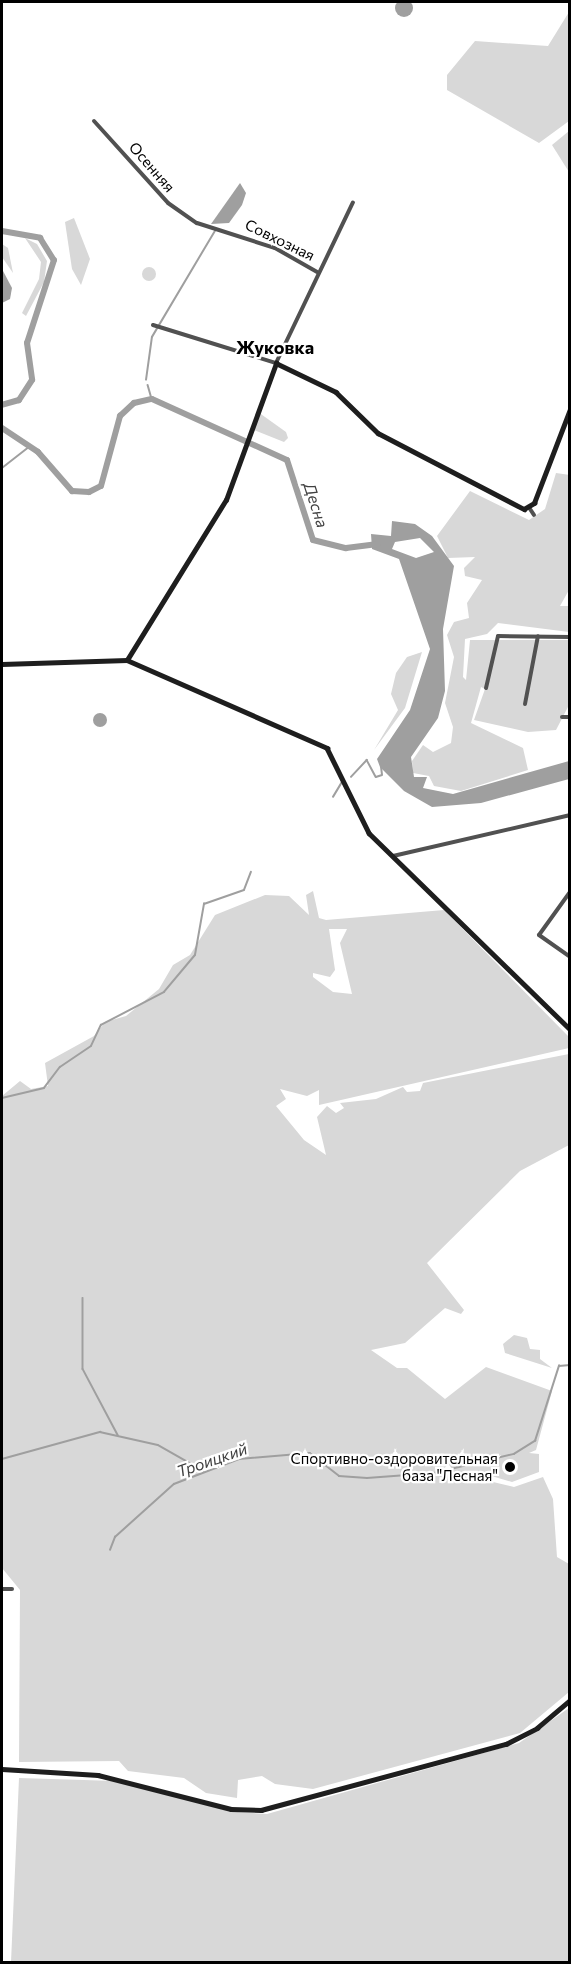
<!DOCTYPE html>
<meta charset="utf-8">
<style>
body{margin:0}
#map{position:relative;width:571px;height:1964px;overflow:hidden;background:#fff;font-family:Commissioner,sans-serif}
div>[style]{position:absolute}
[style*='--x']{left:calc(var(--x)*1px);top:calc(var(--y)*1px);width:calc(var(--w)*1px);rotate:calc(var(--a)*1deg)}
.green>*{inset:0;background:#d8d8d8}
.round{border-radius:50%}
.water>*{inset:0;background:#9f9f9f}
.stream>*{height:1.5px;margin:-0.75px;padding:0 0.75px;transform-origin:0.75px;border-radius:0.75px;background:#9f9f9f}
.river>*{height:6px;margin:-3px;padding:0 3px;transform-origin:3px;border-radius:3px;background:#9f9f9f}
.street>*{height:4px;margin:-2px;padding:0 2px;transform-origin:2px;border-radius:2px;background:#515151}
.secondary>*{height:4.5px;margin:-2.25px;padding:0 2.25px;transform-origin:2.25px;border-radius:2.25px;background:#1e1e1e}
.dots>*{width:16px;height:16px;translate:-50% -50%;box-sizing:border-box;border:3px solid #fff;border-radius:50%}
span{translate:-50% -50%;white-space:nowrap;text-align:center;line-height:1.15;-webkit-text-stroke:4.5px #fff;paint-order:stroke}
.street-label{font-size:15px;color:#000}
.poi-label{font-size:15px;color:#000}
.right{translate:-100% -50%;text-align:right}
.water-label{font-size:16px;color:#404040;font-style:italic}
.quarter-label{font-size:18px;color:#000;font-weight:700}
.frame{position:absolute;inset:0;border:3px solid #000;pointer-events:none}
</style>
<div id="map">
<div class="green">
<i style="clip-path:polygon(569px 12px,569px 121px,539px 143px,447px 90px,447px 75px,475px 41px,548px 46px)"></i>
<i style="clip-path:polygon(569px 131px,569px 172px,552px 145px)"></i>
<i style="clip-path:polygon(74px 218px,90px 259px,81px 285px,72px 269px,65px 222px)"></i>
<i style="clip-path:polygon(25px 238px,37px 244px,47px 261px,44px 282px,26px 316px,22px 313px,39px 279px,41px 262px)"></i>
<i style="clip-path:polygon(2px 244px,8px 248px,13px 273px,2px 257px)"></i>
<i class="round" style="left:142px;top:267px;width:14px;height:14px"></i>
<i style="clip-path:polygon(258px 412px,286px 432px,288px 438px,284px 442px,254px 430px)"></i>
<i style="clip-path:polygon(556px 473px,570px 475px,569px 590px,560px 606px,569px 606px,569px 632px,498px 623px,487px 634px,465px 639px,463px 677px,466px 680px,470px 640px,569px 640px,569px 705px,556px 730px,528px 732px,474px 720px,485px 689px,481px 687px,471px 723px,523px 748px,528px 770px,461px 791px,434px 786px,429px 776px,413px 773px,412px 761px,423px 745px,433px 752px,451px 743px,453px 727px,445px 703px,454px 657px,447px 635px,454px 622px,469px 618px,467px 603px,482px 580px,465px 576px,464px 568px,475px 557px,448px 558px,437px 536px,470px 491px,529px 520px,545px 509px)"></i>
<i style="clip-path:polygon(422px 652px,405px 708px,374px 750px,398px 710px,391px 694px,396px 673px,407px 657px)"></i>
<i style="clip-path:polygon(evenodd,313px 891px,319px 918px,326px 920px,444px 910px,569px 1037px,569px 1048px,319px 1105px,319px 1090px,307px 1096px,280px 1089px,286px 1099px,276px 1106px,304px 1140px,326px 1155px,317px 1117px,327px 1106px,336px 1113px,344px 1108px,340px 1103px,376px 1099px,403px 1087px,407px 1092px,420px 1091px,423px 1083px,569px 1054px,569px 1145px,520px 1171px,427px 1263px,464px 1310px,461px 1314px,445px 1308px,405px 1343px,371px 1350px,397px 1368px,407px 1368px,445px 1399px,486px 1367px,552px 1391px,536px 1450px,529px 1453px,539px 1454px,539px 1472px,512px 1482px,478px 1472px,476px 1478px,514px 1487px,543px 1477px,553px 1499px,557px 1557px,569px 1564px,569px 1692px,520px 1733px,313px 1789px,275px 1784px,262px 1776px,238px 1780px,237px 1798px,206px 1793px,184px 1778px,128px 1771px,119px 1761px,19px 1762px,20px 1590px,2px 1568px,2px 1096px,20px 1081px,31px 1089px,48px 1086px,45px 1063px,94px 1036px,105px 1022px,126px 1016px,159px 989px,173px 965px,190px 955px,215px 915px,265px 895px,289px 896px,309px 915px,306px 895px,313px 891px,329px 929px,347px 929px,340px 943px,352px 994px,333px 992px,313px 977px,313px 973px,330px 977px,335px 970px,329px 929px)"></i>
<i style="clip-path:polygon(514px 1335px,527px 1338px,530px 1349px,540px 1350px,540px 1359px,552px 1368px,505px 1353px,503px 1344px)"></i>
<i style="clip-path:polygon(569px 1708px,569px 1962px,11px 1962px,19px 1778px,116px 1781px,237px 1812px,267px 1814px,519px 1743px)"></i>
</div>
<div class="water">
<i class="round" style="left:395px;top:-1px;width:18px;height:18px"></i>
<i style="clip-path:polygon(240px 183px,246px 193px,242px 205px,229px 223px,211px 224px)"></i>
<i style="clip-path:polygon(2px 269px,12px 288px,10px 299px,2px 303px)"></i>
<i style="clip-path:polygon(evenodd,392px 521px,415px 524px,432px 536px,454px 566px,443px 629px,445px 691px,438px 718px,411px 757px,414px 777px,427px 777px,423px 788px,453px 794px,569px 761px,569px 779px,481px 803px,432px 807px,404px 791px,380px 767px,377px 759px,410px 710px,430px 649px,399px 559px,372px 549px,371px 534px,391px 536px,392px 521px,420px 538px,434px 552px,416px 558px,392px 549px,395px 542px,420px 538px)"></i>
<i class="round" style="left:93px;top:713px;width:14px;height:14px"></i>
</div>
<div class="stream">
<i style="--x:146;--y:380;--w:43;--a:-82.1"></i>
<i style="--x:152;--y:337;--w:123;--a:-59.3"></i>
<i style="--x:148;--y:385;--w:15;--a:74"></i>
<i style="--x:2;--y:468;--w:34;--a:-38"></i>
<i style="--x:351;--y:777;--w:23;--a:-47"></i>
<i style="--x:367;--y:760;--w:19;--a:62"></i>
<i style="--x:376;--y:777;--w:6;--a:-18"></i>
<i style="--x:382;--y:775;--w:8;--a:-97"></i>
<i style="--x:333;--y:797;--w:17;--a:-59"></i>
<i style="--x:2;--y:1098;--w:43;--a:-13.4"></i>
<i style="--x:44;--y:1088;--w:26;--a:-53"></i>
<i style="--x:60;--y:1067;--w:37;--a:-34"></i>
<i style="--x:91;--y:1046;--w:23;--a:-65"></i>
<i style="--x:101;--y:1025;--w:71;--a:-27.6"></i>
<i style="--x:164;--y:992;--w:48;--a:-50"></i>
<i style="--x:195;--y:955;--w:52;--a:-80"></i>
<i style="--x:204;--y:904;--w:42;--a:-19.3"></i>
<i style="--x:244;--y:890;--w:19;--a:-69"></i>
<i style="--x:83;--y:1298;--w:71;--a:90"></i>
<i style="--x:83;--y:1369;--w:75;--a:62.1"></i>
<i style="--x:2;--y:1459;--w:102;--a:-15.4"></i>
<i style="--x:100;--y:1432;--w:59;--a:12.6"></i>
<i style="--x:158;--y:1445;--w:53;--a:29.5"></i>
<i style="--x:110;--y:1550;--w:14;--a:-69"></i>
<i style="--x:115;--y:1537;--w:79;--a:-41.9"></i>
<i style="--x:174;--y:1484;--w:70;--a:-21"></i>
<i style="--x:239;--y:1459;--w:71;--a:-4.8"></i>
<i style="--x:310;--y:1453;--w:37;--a:38"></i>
<i style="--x:339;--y:1476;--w:28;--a:4"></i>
<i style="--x:367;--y:1478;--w:67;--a:-4.3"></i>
<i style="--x:434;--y:1473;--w:82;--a:-13.4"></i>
<i style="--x:514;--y:1454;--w:25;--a:-32"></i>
<i style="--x:535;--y:1441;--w:79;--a:-72.3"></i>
<i style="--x:559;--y:1366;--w:11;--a:-5"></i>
</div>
<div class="river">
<i style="--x:2;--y:231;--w:39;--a:10"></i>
<i style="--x:40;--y:238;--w:26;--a:58"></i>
<i style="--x:54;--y:260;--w:87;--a:108"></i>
<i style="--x:27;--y:343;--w:37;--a:82"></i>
<i style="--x:32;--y:380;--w:24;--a:123"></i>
<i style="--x:19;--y:400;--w:18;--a:164"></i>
<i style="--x:2;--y:428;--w:43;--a:33.7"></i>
<i style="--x:38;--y:452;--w:52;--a:48.9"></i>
<i style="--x:72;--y:491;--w:17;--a:3"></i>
<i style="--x:89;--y:492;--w:13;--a:-27"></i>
<i style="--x:101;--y:486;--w:73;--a:-74.8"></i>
<i style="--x:120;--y:416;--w:19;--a:-43"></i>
<i style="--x:134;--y:403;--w:18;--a:-13"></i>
<i style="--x:152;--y:399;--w:148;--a:24.3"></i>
<i style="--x:287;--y:460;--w:84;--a:72"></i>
<i style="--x:313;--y:540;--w:34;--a:14"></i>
<i style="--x:346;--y:548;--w:32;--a:-7"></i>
</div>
<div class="street">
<i style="--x:94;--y:121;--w:110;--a:47.9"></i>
<i style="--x:168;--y:203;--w:35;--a:35"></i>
<i style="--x:197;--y:223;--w:82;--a:17.8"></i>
<i style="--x:275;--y:248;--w:48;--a:29.7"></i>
<i style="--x:570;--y:154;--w:12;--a:90"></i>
<i style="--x:153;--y:325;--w:129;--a:17.2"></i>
<i style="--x:276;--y:363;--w:178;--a:-64.4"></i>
<i style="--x:530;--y:509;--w:7;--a:56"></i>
<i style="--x:486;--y:688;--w:53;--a:-77"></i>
<i style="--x:498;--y:636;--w:72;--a:0.8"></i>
<i style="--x:525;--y:704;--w:69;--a:-79.2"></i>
<i style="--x:562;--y:717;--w:8;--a:0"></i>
<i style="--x:393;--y:856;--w:182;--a:-13"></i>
<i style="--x:570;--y:892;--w:53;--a:125.8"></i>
<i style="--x:539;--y:935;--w:38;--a:35"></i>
<i style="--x:2;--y:1589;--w:10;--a:0"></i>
</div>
<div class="secondary">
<i style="--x:127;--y:660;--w:188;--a:-58.3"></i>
<i style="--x:226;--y:500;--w:146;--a:-69.9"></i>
<i style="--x:276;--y:363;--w:67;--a:25.8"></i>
<i style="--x:336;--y:392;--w:59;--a:44.3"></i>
<i style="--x:378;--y:433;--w:165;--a:27.5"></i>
<i style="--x:524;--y:509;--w:12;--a:-31"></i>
<i style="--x:534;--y:503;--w:101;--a:-69"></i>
<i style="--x:2;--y:664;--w:125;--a:-1.8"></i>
<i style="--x:127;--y:660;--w:219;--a:23.7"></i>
<i style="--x:327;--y:748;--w:95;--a:63.7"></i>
<i style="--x:369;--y:833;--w:281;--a:44.3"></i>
<i style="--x:2;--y:1769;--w:96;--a:3.6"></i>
<i style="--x:98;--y:1775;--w:137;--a:14.3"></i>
<i style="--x:231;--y:1809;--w:30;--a:2"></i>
<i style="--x:261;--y:1810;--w:254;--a:-15.1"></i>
<i style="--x:506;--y:1744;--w:35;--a:-27"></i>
<i style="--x:537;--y:1728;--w:43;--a:-40.3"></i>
</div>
<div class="dots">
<i style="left:510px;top:1467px;background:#000"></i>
</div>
<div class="street-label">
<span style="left:152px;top:167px;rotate:49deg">Осенняя</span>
<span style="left:280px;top:240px;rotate:26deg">Совхозная</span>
</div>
<div class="poi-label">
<span class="right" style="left:498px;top:1467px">Спортивно-оздоровительная<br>база "Лесная"</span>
</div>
<div class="water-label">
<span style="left:316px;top:505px;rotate:72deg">Десна</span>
<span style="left:212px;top:1460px;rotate:-19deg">Троицкий</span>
</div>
<div class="quarter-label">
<span style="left:275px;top:347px">Жуковка</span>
</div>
<div class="frame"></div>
</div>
